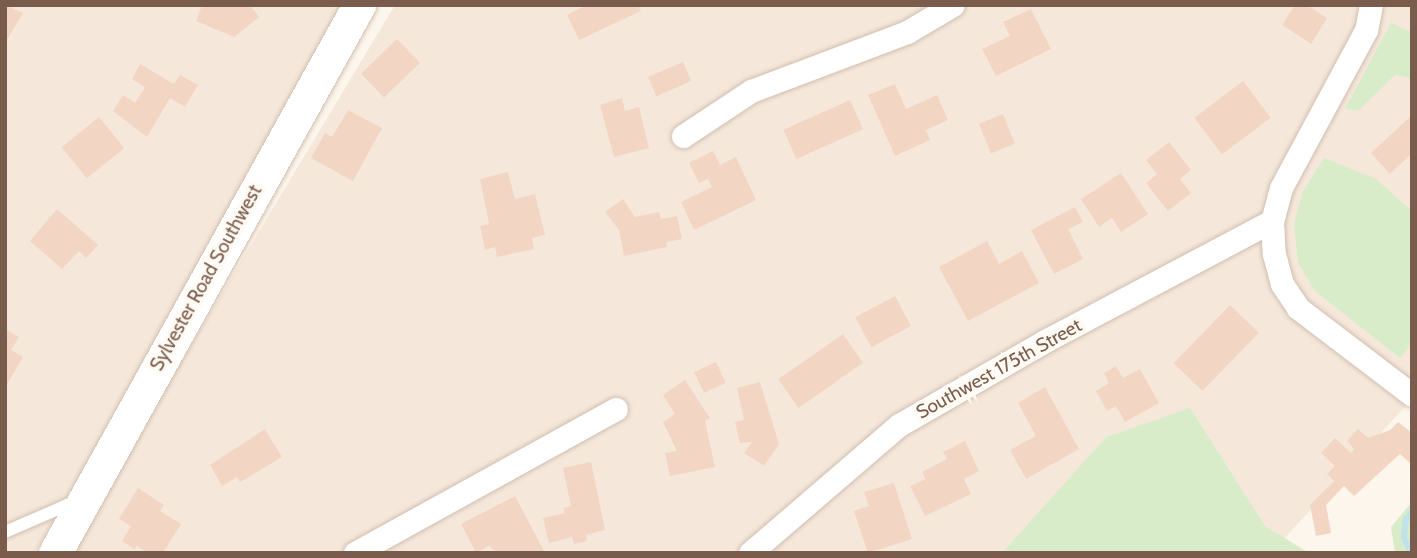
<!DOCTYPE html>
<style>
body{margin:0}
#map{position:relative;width:1417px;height:558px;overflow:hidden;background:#fdf6ec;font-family:Cabin,sans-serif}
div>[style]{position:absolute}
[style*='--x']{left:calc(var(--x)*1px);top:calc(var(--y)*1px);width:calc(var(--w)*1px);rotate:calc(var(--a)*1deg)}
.residential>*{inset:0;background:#f5e8da}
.green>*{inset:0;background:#d8ecc9}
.stream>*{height:6px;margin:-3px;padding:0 3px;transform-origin:3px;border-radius:3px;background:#bfe3e8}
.building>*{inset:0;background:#f3d5c3;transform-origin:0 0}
.roads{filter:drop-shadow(0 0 2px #d1beb0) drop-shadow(0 0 2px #d1beb0)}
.lane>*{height:12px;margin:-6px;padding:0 6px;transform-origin:6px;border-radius:6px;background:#fff}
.street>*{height:23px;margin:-11.5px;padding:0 11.5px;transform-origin:11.5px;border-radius:11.5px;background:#fff}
.secondary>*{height:33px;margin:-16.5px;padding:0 16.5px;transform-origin:16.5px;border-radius:16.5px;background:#fff}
span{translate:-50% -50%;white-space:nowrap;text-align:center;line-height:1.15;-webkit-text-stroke:7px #fffaf3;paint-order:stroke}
.street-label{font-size:19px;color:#7a5c4d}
.frame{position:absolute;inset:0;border:7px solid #7a5c4d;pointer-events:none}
</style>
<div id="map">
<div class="residential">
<i style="clip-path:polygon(5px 5px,348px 5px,35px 553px,5px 553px)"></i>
<i style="clip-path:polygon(395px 5px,1412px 5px,1412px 399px,1271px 553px,66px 553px)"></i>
</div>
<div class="green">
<i style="clip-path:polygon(1391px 23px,1412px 32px,1412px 78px,1395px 75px,1358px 111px,1345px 109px)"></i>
<i style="clip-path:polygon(1324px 158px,1376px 179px,1412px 211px,1412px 343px,1400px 358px,1315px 291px,1298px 263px,1294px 224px,1302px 193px)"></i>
<i style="clip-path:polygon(1190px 408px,1265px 526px,1309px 553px,1002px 553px,1106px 437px)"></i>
<i style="clip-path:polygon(1412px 502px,1412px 553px,1395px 553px,1391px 527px)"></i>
</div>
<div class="stream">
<i style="--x:1411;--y:553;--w:17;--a:-114"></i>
<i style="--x:1404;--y:537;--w:18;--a:-84"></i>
<i style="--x:1406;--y:519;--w:9;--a:-49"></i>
</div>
<div class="building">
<i style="clip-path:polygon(5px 5px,23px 13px,5px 43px)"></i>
<i style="clip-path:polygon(202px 5px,250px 5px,259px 17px,234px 37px,196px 21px)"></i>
<i style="clip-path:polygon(587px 5px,638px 5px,641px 11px,579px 40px,567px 15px)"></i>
<i style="clip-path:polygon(1295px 5px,1307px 5px,1327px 18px,1311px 44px,1282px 25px)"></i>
<i style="clip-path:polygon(1031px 9px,1051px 49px,996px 76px,982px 49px,1010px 36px,1003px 22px)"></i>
<i style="left:397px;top:39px;width:33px;height:50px;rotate:46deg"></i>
<i style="left:683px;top:62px;width:21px;height:38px;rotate:67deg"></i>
<i style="clip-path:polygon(140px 64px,174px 84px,180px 75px,198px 85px,185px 107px,170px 98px,147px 137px,113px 111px,123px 95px,135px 103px,145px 87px,132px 79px)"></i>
<i style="left:1243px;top:81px;width:46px;height:61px;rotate:53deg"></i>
<i style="clip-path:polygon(895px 84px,906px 109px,937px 95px,948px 120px,926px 130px,930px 140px,895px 156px,868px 95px)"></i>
<i style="clip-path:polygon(622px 98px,625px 111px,639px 107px,649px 148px,614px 157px,600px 105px)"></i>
<i style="left:850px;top:100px;width:32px;height:73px;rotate:66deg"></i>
<i style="clip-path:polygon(348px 110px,382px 128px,353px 181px,311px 158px,325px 133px,332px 137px)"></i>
<i style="left:1003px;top:114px;width:32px;height:26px;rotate:68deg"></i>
<i style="clip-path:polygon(1412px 115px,1412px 153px,1390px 174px,1371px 153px)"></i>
<i style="left:99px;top:117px;width:40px;height:48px;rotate:51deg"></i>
<i style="clip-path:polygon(1169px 142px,1191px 170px,1180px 179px,1191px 193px,1168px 211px,1146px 183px,1157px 174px,1146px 160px)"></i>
<i style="clip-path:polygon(713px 151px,720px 165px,736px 157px,756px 200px,694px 230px,681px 202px,712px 187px,708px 179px,699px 183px,689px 163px)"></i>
<i style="clip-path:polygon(508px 172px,515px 199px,535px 194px,545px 235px,532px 238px,534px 249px,497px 257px,495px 247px,485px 250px,480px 226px,489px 224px,480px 179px)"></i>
<i style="clip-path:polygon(1121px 173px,1148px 214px,1121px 232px,1112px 218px,1099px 227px,1081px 199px)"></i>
<i style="clip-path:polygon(623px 199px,635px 217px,659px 212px,661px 219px,677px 216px,682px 239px,666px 242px,667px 247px,624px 256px,619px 230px,605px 212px)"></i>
<i style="clip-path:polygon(1075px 207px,1083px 222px,1068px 229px,1083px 259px,1054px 274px,1031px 230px)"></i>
<i style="clip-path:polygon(57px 209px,98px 245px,86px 258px,79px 251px,62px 269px,30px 241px)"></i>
<i style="clip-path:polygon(987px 241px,999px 264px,1022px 251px,1039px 283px,968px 321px,939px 267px)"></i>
<i style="left:895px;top:296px;width:34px;height:45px;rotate:62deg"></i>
<i style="left:1230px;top:305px;width:40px;height:81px;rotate:44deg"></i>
<i style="clip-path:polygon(5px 329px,19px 337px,11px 350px,23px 357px,5px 388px)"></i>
<i style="left:843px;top:334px;width:35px;height:79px;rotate:55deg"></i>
<i style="left:716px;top:362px;width:23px;height:24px;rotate:65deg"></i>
<i style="clip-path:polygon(1116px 366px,1123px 378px,1140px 369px,1159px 403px,1125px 422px,1116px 406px,1107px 411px,1096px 391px,1109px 383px,1104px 373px)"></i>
<i style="clip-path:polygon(685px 380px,710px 418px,705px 421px,715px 467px,670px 476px,665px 453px,677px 451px,663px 422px,675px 414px,663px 395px)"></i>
<i style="clip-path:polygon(760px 382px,779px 444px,764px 466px,744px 453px,752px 442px,740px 443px,735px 422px,744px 420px,737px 388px)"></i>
<i style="clip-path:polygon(1045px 387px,1079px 449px,1026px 479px,1010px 450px,1036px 436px,1018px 403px)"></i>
<i style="clip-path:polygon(1398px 422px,1412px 433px,1412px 465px,1400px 454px,1354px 496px,1344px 486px,1326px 505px,1331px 533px,1316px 536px,1310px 505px,1334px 481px,1327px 474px,1335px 466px,1321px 453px,1335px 438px,1351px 453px,1354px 449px,1347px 441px,1358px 429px,1368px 438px,1390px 430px)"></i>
<i style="clip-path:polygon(265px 429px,282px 457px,240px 482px,237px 477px,222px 486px,210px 465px)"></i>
<i style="clip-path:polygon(965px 441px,979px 471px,964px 479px,971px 494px,925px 516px,910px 486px,926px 479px,922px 472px,947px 459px,943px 452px)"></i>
<i style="clip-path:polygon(591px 462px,605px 530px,586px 535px,587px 541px,574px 544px,572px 537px,549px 543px,543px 518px,565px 513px,563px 508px,571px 506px,563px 468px)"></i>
<i style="clip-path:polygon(894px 483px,912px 539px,868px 553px,854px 511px,869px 506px,864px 492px)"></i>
<i style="clip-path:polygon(138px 488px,164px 505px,160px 511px,181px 524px,163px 553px,147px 553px,137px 546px,134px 549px,122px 541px,131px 526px,119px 519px)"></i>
<i style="clip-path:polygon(515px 496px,545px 553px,497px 553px,489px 546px,476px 553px,461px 524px)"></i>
</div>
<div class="roads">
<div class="lane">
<i style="--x:5;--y:532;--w:68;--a:-23.5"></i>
<i style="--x:67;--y:505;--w:9;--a:27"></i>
</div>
<div class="street">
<i style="--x:1371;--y:5;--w:25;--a:101"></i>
<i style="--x:1366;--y:30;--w:179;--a:118.3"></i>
<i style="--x:1281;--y:188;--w:34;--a:105"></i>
<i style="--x:1272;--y:221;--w:33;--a:87"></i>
<i style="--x:1274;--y:254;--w:31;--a:75"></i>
<i style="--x:1282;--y:284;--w:29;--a:56"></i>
<i style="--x:1298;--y:308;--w:143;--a:37.3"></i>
<i style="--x:683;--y:136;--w:82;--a:-33.5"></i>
<i style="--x:751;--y:91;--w:167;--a:-20.7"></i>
<i style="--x:907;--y:32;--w:53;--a:-30.4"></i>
<i style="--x:355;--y:553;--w:298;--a:-28.9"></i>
<i style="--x:750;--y:553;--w:196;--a:-40.7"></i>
<i style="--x:899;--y:425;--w:168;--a:-29.9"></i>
<i style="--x:1045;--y:341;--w:257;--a:-27.9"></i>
</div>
<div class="secondary">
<i style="--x:55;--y:553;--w:627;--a:-60.98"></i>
</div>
</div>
<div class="street-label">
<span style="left:206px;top:278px;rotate:-61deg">Sylvester Road Southwest</span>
<span style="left:999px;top:369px;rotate:-29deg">Southwest 175th Street</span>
</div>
<div class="frame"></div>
</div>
